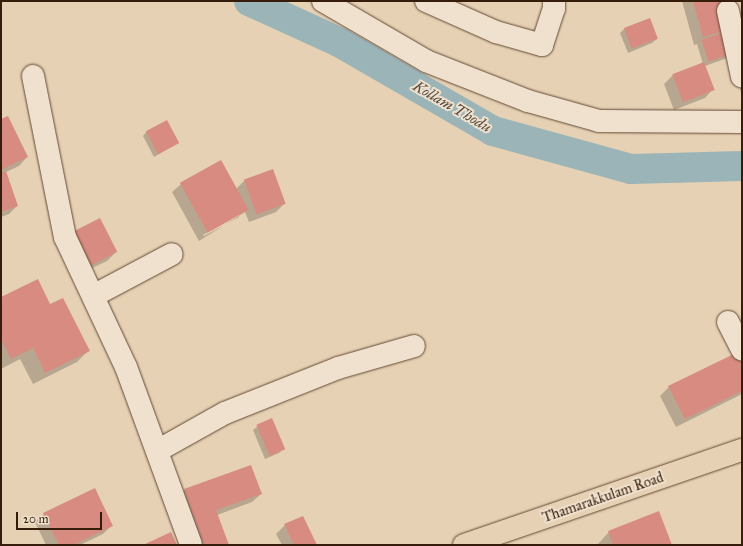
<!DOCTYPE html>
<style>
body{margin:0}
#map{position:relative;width:743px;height:546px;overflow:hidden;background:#e6d1b4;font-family:"IM FELL Great Primer",serif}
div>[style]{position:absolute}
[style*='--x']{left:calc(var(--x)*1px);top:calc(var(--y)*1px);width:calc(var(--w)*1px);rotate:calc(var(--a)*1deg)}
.shadow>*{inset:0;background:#0003}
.canal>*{height:30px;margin:-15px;padding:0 15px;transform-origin:15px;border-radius:15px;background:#9bb4b8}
.building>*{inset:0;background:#d78b81;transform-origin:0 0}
.roads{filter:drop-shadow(0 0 1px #624934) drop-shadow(0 0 1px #624934)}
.minor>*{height:22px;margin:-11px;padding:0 11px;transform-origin:11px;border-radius:11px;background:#efe1ce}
.major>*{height:22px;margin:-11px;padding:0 11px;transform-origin:11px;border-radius:11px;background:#e6d1b4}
span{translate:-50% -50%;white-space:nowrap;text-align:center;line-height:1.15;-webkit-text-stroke:4px #efe1ce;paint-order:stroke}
.street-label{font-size:14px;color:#361c0a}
.water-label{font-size:15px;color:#544a3e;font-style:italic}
.frame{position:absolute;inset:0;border:2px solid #361c0a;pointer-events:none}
.scale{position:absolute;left:16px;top:512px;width:86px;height:18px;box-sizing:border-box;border:2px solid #361c0a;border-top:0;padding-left:5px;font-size:12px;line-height:14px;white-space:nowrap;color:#361c0a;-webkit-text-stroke:3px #efe1ce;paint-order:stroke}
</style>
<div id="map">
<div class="shadow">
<i style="clip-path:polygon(682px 1px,719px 1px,730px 57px,705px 66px,713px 89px,705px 98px,674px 110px,664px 84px,673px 75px,703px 64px,697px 44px,694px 45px)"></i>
<i style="clip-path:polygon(625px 28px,657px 39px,652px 43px,628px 53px,620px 33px)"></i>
<i style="clip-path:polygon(742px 86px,742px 100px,740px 88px)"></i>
<i style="clip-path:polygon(1px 120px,27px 157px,19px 166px,6px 172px,17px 206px,9px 214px,1px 217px)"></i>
<i style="clip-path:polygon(147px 131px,178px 143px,154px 157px,143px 136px)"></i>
<i style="clip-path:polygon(evenodd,245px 180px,284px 204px,276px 212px,249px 222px,245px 212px,199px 241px,172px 192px,181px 184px,236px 189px,245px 180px,239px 214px,239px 217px,204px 236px,203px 235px,239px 214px)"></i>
<i style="clip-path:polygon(68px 235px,116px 252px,107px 261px,75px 276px)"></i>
<i style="clip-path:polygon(1px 298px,50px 306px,89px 350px,77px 362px,33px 384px,20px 359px,1px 369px)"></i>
<i style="clip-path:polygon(742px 358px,742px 394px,676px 427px,660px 396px,669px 387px)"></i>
<i style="clip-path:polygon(258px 426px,283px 449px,279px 453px,265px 459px,253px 430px)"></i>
<i style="clip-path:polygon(185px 490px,261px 494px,252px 502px,217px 515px,227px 545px,193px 545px,176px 498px)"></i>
<i style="clip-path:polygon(44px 514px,111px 526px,103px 534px,80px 545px,46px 545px,35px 522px)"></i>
<i style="clip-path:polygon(285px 525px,316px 545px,282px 545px,276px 534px)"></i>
<i style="clip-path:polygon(609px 532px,671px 545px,597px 545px)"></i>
</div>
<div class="canal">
<i style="--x:249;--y:1;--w:99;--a:24.5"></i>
<i style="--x:339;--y:42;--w:178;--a:30"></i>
<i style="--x:493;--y:131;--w:143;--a:15.4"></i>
<i style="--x:631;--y:169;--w:111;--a:-1.5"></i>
</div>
<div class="building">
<i style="clip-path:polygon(693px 1px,720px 1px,727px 30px,703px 37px)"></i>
<i style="left:650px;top:18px;width:22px;height:28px;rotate:69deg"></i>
<i style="left:728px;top:31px;width:23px;height:28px;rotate:72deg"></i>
<i style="left:704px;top:62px;width:30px;height:34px;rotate:69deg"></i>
<i style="clip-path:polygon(8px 116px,28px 157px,1px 170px,1px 119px)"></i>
<i style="left:167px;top:120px;width:26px;height:24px;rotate:62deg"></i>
<i style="left:221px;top:160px;width:57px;height:47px;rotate:61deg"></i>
<i style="left:273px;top:169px;width:37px;height:31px;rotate:70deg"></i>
<i style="clip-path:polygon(6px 171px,18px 206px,1px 212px,1px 173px)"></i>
<i style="left:100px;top:218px;width:38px;height:37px;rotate:63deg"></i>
<i style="clip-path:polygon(38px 279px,50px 304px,63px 298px,90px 351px,45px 373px,33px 348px,11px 359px,1px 339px,1px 297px)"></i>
<i style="clip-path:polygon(740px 351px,742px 391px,685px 419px,668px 386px)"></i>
<i style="left:272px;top:418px;width:34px;height:17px;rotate:67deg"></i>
<i style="clip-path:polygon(251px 465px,262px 494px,216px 510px,229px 545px,204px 545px,184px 489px)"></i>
<i style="clip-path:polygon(95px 488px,113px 526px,73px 545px,59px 545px,43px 513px)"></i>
<i style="clip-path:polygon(659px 511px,672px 545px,613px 545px,608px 531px)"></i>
<i style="clip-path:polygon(303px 516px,317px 545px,294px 545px,284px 524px)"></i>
<i style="clip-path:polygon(171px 532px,177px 545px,143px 545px)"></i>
</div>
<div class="roads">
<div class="minor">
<i style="--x:323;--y:1;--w:119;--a:30.2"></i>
<i style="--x:426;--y:61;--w:110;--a:21.4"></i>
<i style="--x:528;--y:101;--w:74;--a:15.7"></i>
<i style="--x:599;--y:121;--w:143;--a:0.4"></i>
<i style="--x:426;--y:1;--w:77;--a:23.9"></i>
<i style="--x:496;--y:32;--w:48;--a:15.8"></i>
<i style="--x:542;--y:45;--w:38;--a:-72"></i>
<i style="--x:554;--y:9;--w:8;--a:-90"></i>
<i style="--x:728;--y:11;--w:67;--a:78"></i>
<i style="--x:33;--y:76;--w:164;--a:78.8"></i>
<i style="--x:65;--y:237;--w:144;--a:64.9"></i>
<i style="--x:126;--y:367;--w:189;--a:69.9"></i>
<i style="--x:93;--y:296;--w:89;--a:-28"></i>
<i style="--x:728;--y:322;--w:31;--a:63"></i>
<i style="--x:157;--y:451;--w:78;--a:-29.2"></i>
<i style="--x:225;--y:413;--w:122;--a:-21.7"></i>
<i style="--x:338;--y:368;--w:79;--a:-16.1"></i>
</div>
<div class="major">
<i style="--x:464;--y:545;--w:294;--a:-18.9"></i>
</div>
</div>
<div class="street-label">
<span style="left:603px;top:498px;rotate:-19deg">Thamarakkulam Road</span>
</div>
<div class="water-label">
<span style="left:452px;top:107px;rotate:30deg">Kollam Thodu</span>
</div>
<div class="frame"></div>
<div class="scale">20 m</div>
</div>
